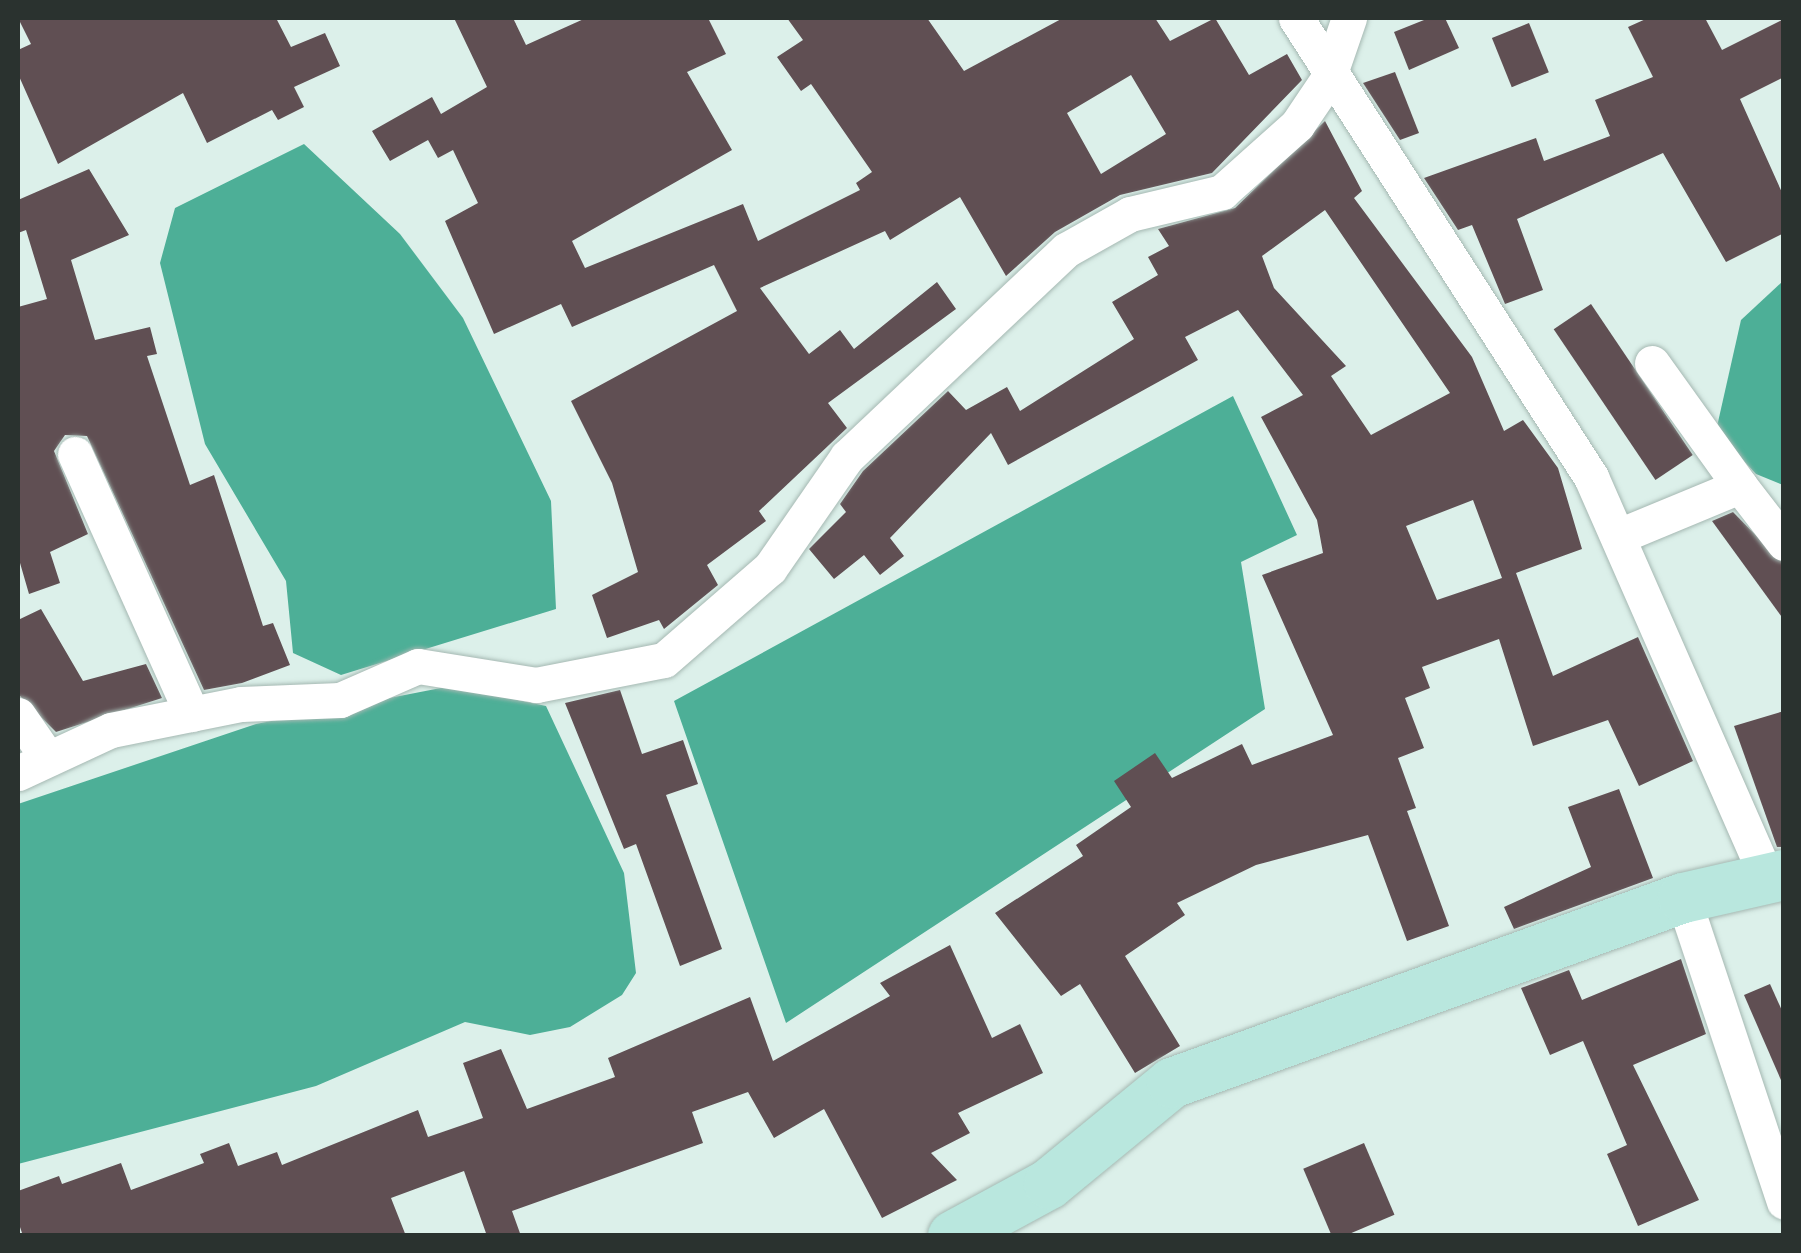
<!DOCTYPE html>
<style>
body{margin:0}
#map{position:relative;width:1801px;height:1253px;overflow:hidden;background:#dcf0ea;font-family:Overpass,sans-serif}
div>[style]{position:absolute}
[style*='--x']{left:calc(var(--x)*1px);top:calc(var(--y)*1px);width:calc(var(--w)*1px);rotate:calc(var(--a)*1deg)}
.water>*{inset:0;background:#4daf97}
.building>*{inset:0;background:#604f53;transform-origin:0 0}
.roads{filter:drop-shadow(0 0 2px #a5b8b2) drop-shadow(0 0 2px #a5b8b2)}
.street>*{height:35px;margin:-17.5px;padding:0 17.5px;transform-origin:17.5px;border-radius:17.5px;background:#fff}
.secondary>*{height:50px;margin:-25px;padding:0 25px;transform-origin:25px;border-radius:25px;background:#b9e7de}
span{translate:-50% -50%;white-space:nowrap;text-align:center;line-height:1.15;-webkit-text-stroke:10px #dcf0ea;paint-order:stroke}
.frame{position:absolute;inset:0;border:20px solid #2a322f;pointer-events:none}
</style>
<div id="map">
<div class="water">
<i style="clip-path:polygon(304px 144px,400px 234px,463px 318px,551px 501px,556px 609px,341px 675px,293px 653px,286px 581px,205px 444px,160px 263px,175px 208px)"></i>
<i style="clip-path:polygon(1783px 281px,1783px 485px,1756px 474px,1716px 431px,1741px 320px)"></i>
<i style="clip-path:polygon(1233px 396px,1297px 535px,1241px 562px,1265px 709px,786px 1023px,674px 701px)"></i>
<i style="clip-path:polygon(451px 686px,546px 706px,624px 873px,636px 973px,622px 995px,570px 1027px,530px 1035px,465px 1022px,316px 1086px,18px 1164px,18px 804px,256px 724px)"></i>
</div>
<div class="building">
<i style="clip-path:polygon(18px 18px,276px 18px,291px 47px,325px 33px,340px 66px,294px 87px,304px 107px,278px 120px,272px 110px,207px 143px,183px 93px,58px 164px,18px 74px,18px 50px,31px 44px)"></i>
<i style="clip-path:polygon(evenodd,454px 18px,513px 18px,526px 45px,586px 18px,708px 18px,726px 54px,687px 72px,732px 150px,572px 241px,585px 268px,743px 204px,758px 241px,860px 190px,856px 183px,872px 172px,811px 84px,801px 91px,777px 57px,803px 40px,787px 18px,927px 18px,964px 71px,1063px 18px,1155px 18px,1170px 41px,1215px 18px,1249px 75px,1287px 54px,1302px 80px,1212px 173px,1120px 195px,1055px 232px,1006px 276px,960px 197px,890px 240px,885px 231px,760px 288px,809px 354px,840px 330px,854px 349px,937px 282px,956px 309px,828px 403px,847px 428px,759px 511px,766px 521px,707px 565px,718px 585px,664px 629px,659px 620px,607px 638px,592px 595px,638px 572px,612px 483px,571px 401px,737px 311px,714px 265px,572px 327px,561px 304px,494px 334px,445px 221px,478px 203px,453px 150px,438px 158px,428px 140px,390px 161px,372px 131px,432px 97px,441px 114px,487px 87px,454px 18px,1131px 75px,1166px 134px,1101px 174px,1067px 113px,1131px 75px)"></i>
<i style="clip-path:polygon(1429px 18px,1445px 18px,1459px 48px,1409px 70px,1394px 32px)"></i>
<i style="clip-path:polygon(1648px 18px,1705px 18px,1722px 50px,1784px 19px,1784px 77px,1740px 99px,1784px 197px,1784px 233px,1726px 262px,1663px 153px,1517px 219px,1543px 290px,1505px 304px,1472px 225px,1458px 230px,1424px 178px,1536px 138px,1544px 161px,1610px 136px,1595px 100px,1653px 77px,1628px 27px)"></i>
<i style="left:1529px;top:23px;width:53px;height:40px;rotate:68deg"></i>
<i style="clip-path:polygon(1395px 72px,1419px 133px,1400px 140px,1363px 83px)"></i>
<i style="clip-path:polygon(evenodd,1325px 121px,1362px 191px,1354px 198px,1472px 357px,1504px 431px,1523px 420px,1558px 468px,1582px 549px,1516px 573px,1553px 676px,1638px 637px,1693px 761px,1639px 786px,1608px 720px,1533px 746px,1499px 639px,1422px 667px,1430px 688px,1405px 698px,1424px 748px,1398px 758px,1416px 808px,1407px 811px,1449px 926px,1407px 941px,1368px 835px,1256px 865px,1177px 903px,1185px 915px,1125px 956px,1180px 1046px,1135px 1073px,1080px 984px,1061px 996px,995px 913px,1083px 856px,1076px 845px,1131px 807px,1114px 781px,1155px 753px,1172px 778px,1242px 744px,1252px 765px,1333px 735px,1262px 575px,1323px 553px,1317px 520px,1261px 417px,1303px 395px,1238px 310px,1185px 337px,1198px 360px,1008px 465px,991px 433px,890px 538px,904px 556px,880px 575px,864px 555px,834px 579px,809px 549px,846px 512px,840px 504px,863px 471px,948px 391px,966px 410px,1007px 387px,1020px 411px,1134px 339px,1112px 302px,1158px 275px,1148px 257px,1169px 246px,1158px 229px,1235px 208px,1325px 121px,1325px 210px,1450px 393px,1371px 435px,1331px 376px,1346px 366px,1274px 288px,1262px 256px,1325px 210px,1325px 121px,1473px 500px,1502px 578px,1437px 600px,1406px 526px,1473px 500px)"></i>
<i style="clip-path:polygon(89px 169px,129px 235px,71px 260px,95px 340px,150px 327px,157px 354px,147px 356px,190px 485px,214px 475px,263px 626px,273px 623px,290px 665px,242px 683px,204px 690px,87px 436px,65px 435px,54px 451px,88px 534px,50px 552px,60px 583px,29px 594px,18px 556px,18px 307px,47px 299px,26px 230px,18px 233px,18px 200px)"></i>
<i style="left:1591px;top:304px;width:182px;height:45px;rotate:56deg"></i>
<i style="clip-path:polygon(1733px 512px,1784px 564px,1784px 620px,1712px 521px)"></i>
<i style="clip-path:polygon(41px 609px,83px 681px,146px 664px,162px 698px,56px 732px,18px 694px,18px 620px)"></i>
<i style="clip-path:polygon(620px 690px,642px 754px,683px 740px,698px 784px,666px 795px,722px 949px,680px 966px,636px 844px,624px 849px,565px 703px)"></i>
<i style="clip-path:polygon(1784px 711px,1784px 847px,1777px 847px,1734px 726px)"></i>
<i style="clip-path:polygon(1619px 789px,1653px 878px,1514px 929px,1504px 907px,1591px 867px,1568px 807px)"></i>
<i style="clip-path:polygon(950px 945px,992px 1038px,1020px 1024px,1043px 1073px,958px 1113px,970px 1133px,931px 1153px,957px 1180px,882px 1218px,824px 1109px,774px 1138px,748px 1092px,692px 1112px,703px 1143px,512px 1211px,521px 1236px,487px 1236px,464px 1171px,391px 1198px,406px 1236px,23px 1236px,18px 1221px,18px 1191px,59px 1176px,62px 1184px,121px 1163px,131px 1190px,204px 1163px,200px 1154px,229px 1143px,238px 1166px,277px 1152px,282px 1165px,418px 1110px,428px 1137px,483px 1118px,463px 1063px,501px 1049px,527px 1109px,615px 1077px,608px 1058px,750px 997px,773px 1061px,890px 996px,880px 983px)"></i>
<i style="clip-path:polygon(1681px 959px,1706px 1034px,1633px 1065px,1699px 1200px,1638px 1226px,1607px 1154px,1627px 1145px,1583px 1041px,1550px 1055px,1521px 988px,1569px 970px,1582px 1000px)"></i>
<i style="clip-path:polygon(1770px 984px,1784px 1015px,1784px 1087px,1744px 995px)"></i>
<i style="left:1364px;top:1143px;width:78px;height:66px;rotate:67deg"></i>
</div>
<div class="roads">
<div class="street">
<i style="--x:1296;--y:18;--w:546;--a:57.27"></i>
<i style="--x:1591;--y:477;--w:437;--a:66.3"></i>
<i style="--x:1652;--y:363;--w:151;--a:54.4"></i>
<i style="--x:75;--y:454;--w:285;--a:65.8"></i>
<i style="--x:1619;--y:536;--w:131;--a:-22.5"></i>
<i style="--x:1740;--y:486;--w:72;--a:52.3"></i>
<i style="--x:18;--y:715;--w:51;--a:55.4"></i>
<i style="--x:18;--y:773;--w:102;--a:-24.8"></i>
<i style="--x:111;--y:730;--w:133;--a:-11.3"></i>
<i style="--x:241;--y:704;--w:99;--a:-2.3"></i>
<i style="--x:340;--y:700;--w:85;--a:-23.6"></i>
<i style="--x:418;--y:666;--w:120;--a:9.1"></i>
<i style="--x:536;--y:685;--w:130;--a:-11.1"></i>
<i style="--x:664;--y:660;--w:140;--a:-41"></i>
<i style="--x:770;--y:568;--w:135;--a:-55.3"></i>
<i style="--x:847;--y:457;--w:301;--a:-43.4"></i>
<i style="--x:1066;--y:250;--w:73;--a:-29.4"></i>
<i style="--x:1130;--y:214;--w:95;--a:-13.4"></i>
<i style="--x:1222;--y:192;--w:101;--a:-41.8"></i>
<i style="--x:1297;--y:125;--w:55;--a:-56"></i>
<i style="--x:1328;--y:79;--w:65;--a:-71"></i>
<i style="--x:1683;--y:898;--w:320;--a:71.6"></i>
</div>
<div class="secondary">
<i style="--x:953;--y:1236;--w:109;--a:-28.4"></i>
<i style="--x:1049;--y:1184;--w:159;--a:-39.4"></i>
<i style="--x:1172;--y:1083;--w:543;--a:-19.9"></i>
<i style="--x:1683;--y:898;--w:104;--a:-12.8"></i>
</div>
</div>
<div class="frame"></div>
</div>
